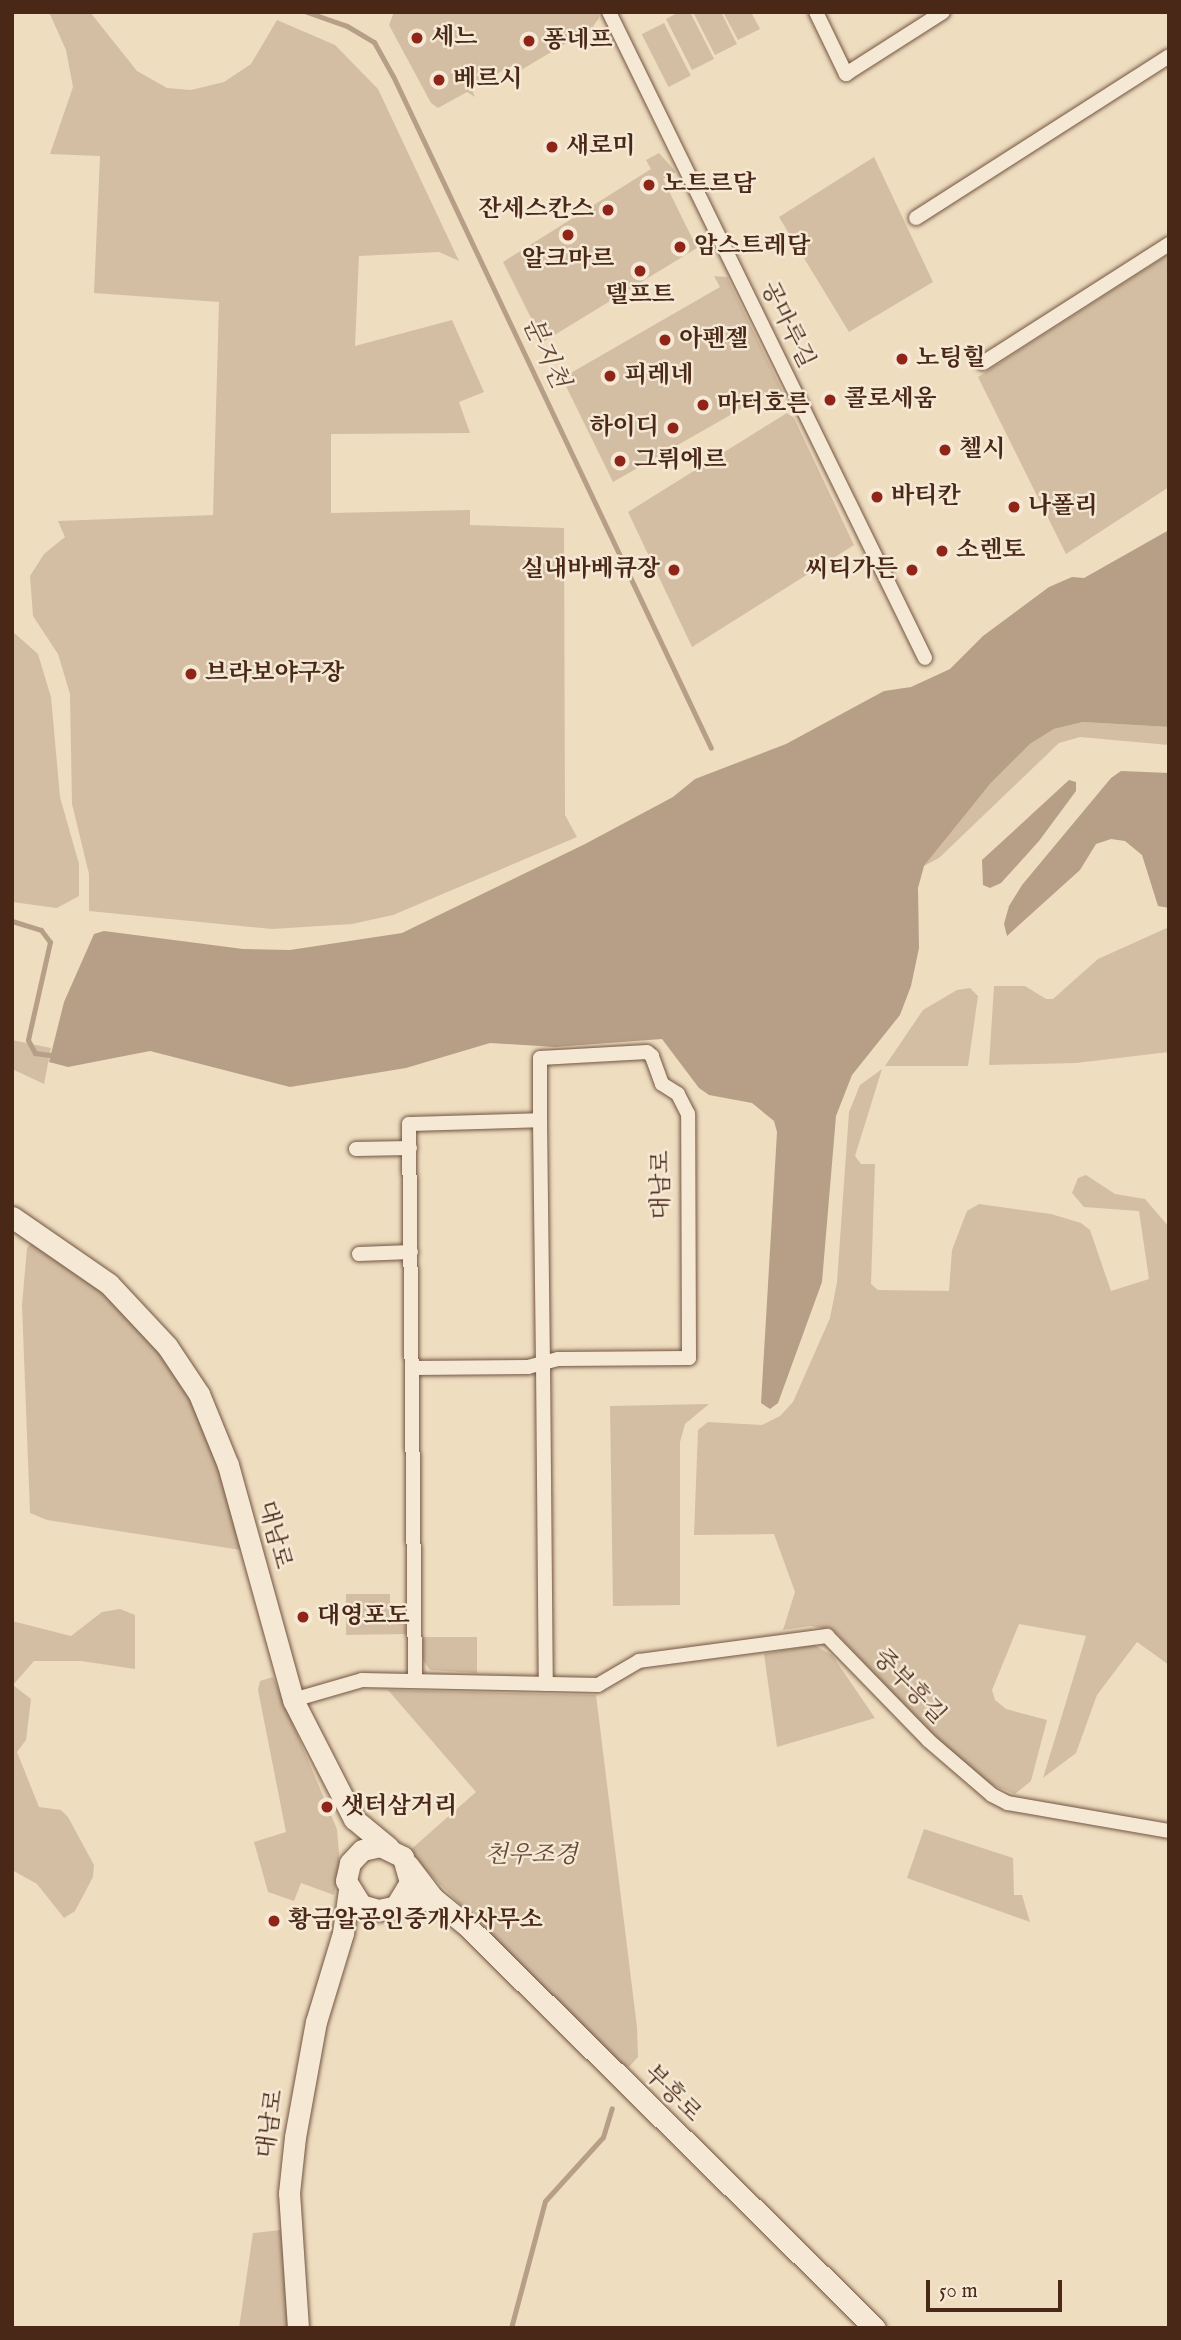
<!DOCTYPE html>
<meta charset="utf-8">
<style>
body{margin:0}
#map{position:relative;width:1181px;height:2340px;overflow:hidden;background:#efddc0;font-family:"IM FELL English","Noto Serif KR",serif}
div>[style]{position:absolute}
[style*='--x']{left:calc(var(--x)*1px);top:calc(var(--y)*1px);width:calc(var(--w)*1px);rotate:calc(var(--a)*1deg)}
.green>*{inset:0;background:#d3bea3;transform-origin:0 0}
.water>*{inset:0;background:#b79f87}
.stream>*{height:5px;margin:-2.5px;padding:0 2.5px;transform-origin:2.5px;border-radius:2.5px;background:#b79f87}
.roads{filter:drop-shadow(0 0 2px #735541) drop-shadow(0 0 2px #735541)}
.street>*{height:14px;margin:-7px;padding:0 7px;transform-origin:7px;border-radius:7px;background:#f5e9d6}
.secondary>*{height:21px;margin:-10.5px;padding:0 10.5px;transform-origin:10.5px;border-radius:10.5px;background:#f5e9d6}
.dots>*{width:19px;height:19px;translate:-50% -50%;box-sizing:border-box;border:4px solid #f5e9d6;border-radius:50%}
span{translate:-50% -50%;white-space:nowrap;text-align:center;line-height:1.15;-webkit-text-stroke:5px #f5e9d6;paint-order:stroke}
.poi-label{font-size:24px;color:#4a2817;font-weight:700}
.left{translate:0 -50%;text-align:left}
.right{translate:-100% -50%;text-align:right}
.street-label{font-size:24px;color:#4a2817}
.park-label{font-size:24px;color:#654633;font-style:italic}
.water-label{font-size:26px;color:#654633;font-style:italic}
.frame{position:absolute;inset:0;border:14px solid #4a2817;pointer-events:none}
.scale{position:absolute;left:926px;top:2280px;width:136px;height:32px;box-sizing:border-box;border:4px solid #4a2817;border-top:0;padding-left:9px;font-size:21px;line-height:24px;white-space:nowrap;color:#4a2817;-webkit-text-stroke:5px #f5e9d6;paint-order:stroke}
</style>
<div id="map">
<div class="green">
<i style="clip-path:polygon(49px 12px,90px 12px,137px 71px,167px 88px,191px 90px,224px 82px,251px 64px,277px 20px,335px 45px,378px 89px,459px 261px,439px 252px,359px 256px,355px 346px,452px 320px,484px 392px,459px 402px,470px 433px,331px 434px,331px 513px,470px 510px,470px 525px,564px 528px,565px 815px,577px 837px,393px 915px,352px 924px,272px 929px,89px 911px,89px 874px,72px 804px,70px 694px,58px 654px,33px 616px,30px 576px,44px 554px,65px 537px,58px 521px,213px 515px,219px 302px,94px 293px,100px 156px,50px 154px,73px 87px,66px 50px)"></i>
<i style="clip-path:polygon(394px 12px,598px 12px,599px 18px,592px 28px,521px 70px,517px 63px,471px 88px,475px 97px,467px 92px,438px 108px,431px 103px,389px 25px)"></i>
<i style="clip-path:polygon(679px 12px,690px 12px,714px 59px,692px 70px,666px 19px)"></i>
<i style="clip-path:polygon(693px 12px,721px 12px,737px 44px,715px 55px)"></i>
<i style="clip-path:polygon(723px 12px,751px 12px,760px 29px,738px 40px)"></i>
<i style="left:664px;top:23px;width:59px;height:25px;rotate:63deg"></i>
<i style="clip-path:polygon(659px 153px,676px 172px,663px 179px,697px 248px,543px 342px,503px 262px,651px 169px,646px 160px)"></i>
<i style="clip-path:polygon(874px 157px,933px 282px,849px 332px,779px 217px)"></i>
<i style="clip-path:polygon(1169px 254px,1169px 487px,1066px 554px,978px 377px)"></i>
<i style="clip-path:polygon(714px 276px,727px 277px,782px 390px,781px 401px,774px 390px,613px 482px,562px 378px,720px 287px)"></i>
<i style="clip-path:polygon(787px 413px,794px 418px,854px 545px,692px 647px,628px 512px)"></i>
<i style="clip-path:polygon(12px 631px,38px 654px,51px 697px,60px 797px,79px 864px,79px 896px,57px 908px,12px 902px)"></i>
<i style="clip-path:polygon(1083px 722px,1169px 727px,1169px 745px,1080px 737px,1059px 743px,939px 858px,924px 866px,990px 784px,1030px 744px,1054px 729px)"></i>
<i style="clip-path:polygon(1169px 927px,1169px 1052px,1076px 1063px,989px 1065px,994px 986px,1025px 986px,1046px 999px,1053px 999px,1098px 959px)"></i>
<i style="clip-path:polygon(970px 988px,978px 996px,968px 1066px,885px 1066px,923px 1010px,957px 990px)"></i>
<i style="clip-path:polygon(12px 1040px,51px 1048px,44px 1084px,12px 1069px)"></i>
<i style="clip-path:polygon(882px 1069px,855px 1156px,861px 1164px,875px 1164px,871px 1284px,878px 1290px,949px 1291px,952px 1250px,967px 1211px,979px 1204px,1051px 1214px,1081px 1223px,1090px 1230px,1111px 1291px,1149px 1279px,1139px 1211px,1084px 1207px,1072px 1193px,1078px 1178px,1086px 1175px,1115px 1194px,1145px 1199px,1169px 1227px,1169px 1665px,1137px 1642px,1097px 1695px,1076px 1753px,1043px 1778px,1086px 1636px,1019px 1624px,992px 1690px,995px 1700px,1006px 1709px,1047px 1720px,1031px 1781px,1015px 1794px,988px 1783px,935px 1738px,834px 1631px,811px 1626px,783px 1630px,795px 1592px,774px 1534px,694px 1535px,698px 1430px,708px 1422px,762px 1425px,780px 1416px,793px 1402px,830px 1318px,837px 1282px,849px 1112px,860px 1085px)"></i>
<i style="clip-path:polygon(35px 1239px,81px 1269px,145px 1331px,188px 1391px,218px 1461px,241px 1550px,47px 1520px,30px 1513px,22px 1305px,27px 1248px)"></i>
<i style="clip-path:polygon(709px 1404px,685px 1424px,680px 1442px,680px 1605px,613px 1606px,610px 1406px)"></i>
<i style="clip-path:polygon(346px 1594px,390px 1594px,390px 1607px,405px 1607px,406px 1634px,346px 1635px)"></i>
<i style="clip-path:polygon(120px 1609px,135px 1615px,135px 1669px,81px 1661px,34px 1661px,13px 1685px,31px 1699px,26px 1740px,17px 1752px,39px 1807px,61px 1810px,68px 1817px,94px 1865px,93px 1877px,75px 1911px,64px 1918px,37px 1884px,12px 1870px,12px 1621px,71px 1636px,102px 1612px)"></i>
<i style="clip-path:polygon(423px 1637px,477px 1637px,477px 1673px,430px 1670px,423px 1660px)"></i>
<i style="clip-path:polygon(814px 1645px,832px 1655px,875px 1718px,777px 1747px,764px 1654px)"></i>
<i style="clip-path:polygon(273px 1677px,337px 1829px,340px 1866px,334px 1895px,301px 1883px,294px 1901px,268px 1892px,254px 1842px,286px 1832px,258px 1690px,260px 1681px)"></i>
<i style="clip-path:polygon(388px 1690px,596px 1695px,637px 2027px,638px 2057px,629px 2067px,619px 2064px,408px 1852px,476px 1792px)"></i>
<i style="clip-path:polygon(924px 1829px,1013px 1858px,1014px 1895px,1022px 1895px,1030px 1922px,907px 1878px)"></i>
<i style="clip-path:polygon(281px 2230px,288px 2328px,239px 2328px,253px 2233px)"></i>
</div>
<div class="water">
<i style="clip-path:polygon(1169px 530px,1169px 727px,1083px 722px,1054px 729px,1030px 744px,990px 784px,924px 866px,918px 888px,919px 948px,911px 986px,900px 1015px,852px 1075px,836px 1116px,822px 1282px,778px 1403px,770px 1409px,761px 1403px,777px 1132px,774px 1121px,752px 1103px,709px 1095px,699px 1088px,662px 1039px,555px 1047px,490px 1043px,406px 1068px,290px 1087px,150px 1051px,68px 1067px,49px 1062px,64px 1002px,94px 934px,104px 931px,243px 949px,290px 950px,402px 933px,585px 844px,673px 797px,695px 779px,786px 744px,884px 691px,911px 687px,950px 669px,983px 636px,1049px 587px,1072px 577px,1084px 578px)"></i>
<i style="clip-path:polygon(1121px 771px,1169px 773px,1169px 908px,1158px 906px,1142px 855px,1125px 841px,1111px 839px,1096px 844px,1080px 870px,1007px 936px,1004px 924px,1009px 906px,1022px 885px,1111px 778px)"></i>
<i style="clip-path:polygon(1069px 780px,1076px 782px,1076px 791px,1039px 841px,1001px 883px,990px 888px,983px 885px,982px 860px)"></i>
</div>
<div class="stream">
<i style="--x:307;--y:12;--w:42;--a:19.3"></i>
<i style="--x:347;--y:26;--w:31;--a:31"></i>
<i style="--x:374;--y:42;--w:39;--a:61"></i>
<i style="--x:393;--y:76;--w:743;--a:64.68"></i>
<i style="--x:12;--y:921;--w:30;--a:17"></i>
<i style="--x:41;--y:930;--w:15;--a:53"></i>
<i style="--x:50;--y:942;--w:100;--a:102.7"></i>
<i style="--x:28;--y:1040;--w:15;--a:62"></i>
<i style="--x:35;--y:1053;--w:15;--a:8"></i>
<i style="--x:511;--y:2328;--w:131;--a:-75"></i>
<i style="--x:545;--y:2201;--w:86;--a:-47.8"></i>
<i style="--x:603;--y:2137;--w:30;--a:-73"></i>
</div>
<div class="roads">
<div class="street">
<i style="--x:609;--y:12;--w:719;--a:63.93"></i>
<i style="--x:816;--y:12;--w:69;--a:64.2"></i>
<i style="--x:846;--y:74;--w:115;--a:-32.6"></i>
<i style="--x:916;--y:218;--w:300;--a:-32.6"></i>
<i style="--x:983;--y:363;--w:221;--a:-32.6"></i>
<i style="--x:356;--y:1149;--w:54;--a:-1.1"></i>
<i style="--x:359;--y:1254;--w:52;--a:-2.2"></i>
<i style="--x:412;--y:1368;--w:116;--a:-0.5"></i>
<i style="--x:528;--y:1367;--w:31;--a:-15"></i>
<i style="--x:558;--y:1359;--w:131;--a:-0.4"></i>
<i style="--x:689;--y:1358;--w:244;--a:-90.2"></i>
<i style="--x:688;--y:1114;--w:22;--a:-117"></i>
<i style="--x:678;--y:1094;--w:19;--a:-148"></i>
<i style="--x:662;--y:1084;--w:30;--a:-110"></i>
<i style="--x:652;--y:1056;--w:6;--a:-141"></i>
<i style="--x:647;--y:1052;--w:107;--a:176.8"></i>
<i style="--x:540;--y:1058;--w:62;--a:90"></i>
<i style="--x:540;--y:1120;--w:243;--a:89.3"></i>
<i style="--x:543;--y:1363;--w:321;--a:89.5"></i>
<i style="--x:415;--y:1681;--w:557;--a:-90.62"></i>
<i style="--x:409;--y:1124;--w:131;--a:-1.7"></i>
<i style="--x:293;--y:1700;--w:72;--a:-16.2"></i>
<i style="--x:362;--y:1680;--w:236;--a:1.2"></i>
<i style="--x:598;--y:1685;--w:48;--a:-30.3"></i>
<i style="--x:639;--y:1661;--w:190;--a:-7.6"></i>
<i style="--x:827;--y:1636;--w:145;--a:45.8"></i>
<i style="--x:928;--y:1740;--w:84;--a:40.7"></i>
<i style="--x:992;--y:1795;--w:18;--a:27"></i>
<i style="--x:1008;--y:1803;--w:163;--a:9.9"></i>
</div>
<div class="secondary">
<i style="--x:12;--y:1217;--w:118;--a:34.6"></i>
<i style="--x:109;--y:1284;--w:85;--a:46.9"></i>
<i style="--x:167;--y:1346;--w:58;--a:56.3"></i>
<i style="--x:199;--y:1394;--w:77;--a:67.8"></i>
<i style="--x:228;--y:1465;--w:244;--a:74.5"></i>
<i style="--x:293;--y:1700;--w:134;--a:62.9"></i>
<i style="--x:354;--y:1819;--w:45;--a:39.6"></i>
<i style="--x:408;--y:1865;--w:41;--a:52.9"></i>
<i style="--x:433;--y:1898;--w:43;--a:39.3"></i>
<i style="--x:466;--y:1925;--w:574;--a:44.58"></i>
<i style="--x:397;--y:1904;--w:26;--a:-59"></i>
<i style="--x:410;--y:1882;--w:26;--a:-106"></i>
<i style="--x:403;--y:1857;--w:25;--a:-154"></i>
<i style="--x:380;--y:1846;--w:18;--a:167"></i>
<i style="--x:362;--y:1850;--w:18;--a:133"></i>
<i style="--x:350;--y:1863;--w:18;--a:103"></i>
<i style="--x:346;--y:1881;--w:28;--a:58"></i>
<i style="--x:361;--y:1905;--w:19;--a:16"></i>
<i style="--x:379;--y:1910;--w:55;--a:-12.5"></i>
<i style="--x:298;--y:2328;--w:135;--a:-93.8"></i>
<i style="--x:289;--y:2193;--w:56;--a:-83.9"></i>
<i style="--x:295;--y:2137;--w:117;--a:-79.7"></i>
<i style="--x:316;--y:2022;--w:93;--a:-73.1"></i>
<i style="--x:343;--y:1933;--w:43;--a:-82.1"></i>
</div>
</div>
<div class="dots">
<i style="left:417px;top:38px;background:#8f2418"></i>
<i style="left:529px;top:41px;background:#8f2418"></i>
<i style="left:439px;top:80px;background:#8f2418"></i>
<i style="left:552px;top:147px;background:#8f2418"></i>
<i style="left:649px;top:185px;background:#8f2418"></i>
<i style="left:608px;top:210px;background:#8f2418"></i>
<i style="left:568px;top:235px;background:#8f2418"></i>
<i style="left:680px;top:247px;background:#8f2418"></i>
<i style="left:640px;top:271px;background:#8f2418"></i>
<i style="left:665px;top:340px;background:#8f2418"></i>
<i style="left:902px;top:359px;background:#8f2418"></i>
<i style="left:610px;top:376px;background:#8f2418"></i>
<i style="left:830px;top:400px;background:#8f2418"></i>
<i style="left:703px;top:405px;background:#8f2418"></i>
<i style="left:673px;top:428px;background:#8f2418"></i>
<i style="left:945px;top:450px;background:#8f2418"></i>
<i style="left:620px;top:461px;background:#8f2418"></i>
<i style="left:877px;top:497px;background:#8f2418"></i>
<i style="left:1014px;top:507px;background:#8f2418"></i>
<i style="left:942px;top:551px;background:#8f2418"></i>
<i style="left:674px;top:570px;background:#8f2418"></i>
<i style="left:912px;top:570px;background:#8f2418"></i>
<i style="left:191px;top:674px;background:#8f2418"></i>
<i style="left:303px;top:1617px;background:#8f2418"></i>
<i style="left:327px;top:1807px;background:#8f2418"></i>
<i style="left:274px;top:1921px;background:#8f2418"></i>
</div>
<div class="poi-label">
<span class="left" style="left:431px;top:38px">세느</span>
<span class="left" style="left:543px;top:41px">퐁네프</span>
<span class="left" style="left:453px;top:80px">베르시</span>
<span class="left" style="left:566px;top:147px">새로미</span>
<span class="left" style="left:663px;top:185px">노트르담</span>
<span class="right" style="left:594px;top:210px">잔세스칸스</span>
<span class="left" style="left:694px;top:247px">암스트레담</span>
<span style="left:568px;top:260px">알크마르</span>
<span style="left:640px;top:296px">델프트</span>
<span class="left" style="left:679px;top:340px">아펜젤</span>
<span class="left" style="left:916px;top:359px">노팅힐</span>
<span class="left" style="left:624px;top:376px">피레네</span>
<span class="left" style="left:844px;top:400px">콜로세움</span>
<span class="left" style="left:717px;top:405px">마터호른</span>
<span class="right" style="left:659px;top:428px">하이디</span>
<span class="left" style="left:959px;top:450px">첼시</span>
<span class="left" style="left:634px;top:461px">그뤼에르</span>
<span class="left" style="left:891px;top:497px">바티칸</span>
<span class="left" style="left:1028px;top:507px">나폴리</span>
<span class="left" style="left:956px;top:551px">소렌토</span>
<span class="right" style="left:660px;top:570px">실내바베큐장</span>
<span class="right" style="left:898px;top:570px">씨티가든</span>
<span class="left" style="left:205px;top:674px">브라보야구장</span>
<span class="left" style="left:317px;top:1617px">대영포도</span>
<span class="left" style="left:341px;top:1807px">샛터삼거리</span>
<span class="left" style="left:288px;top:1921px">황금알공인중개사사무소</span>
</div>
<div class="street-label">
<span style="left:787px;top:325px;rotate:64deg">공마루길</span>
<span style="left:662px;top:1185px;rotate:-90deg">대남로</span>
<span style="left:274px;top:1535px;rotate:75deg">대남로</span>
<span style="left:909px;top:1687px;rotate:46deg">중부흥길</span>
<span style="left:672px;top:2094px;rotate:45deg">부흥로</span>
<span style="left:271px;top:2124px;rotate:-82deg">대남로</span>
</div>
<div class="park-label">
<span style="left:531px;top:1856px">천우조경</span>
</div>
<div class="water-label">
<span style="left:545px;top:353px;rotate:65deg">분지천</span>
</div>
<div class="frame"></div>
<div class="scale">50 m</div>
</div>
